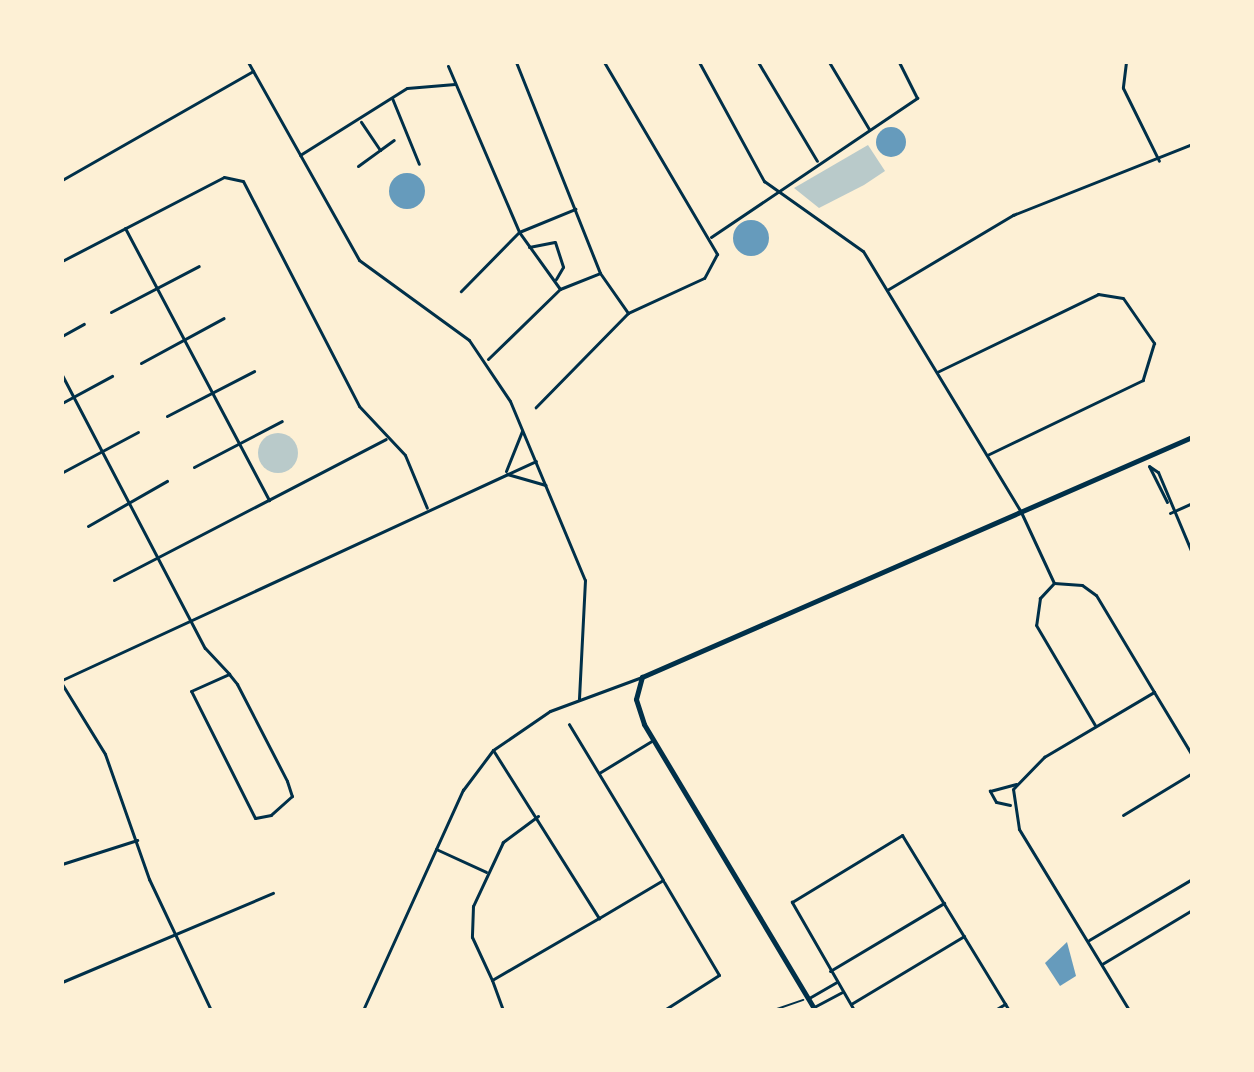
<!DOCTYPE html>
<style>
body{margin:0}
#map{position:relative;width:1254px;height:1072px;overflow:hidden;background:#fdf0d5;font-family:Georgia,serif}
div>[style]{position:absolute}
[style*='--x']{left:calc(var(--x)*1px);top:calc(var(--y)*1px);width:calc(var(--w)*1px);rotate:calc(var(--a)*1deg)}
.green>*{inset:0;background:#b9caca}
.round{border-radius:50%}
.water>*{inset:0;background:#669bbc}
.path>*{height:2px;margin:-1px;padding:0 1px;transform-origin:1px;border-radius:1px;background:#003049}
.minor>*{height:3px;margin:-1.5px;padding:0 1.5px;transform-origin:1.5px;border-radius:1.5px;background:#003049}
.secondary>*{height:5px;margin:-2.5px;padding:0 2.5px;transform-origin:2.5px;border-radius:2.5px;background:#003049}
span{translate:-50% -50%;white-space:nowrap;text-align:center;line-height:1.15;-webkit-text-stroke:8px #fdf0d5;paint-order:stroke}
.frame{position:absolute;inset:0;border:64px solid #fdf0d5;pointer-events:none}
</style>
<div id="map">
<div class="green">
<i style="clip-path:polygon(868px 145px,885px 171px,864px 185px,819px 208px,794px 188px)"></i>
<i class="round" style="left:258px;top:433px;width:40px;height:40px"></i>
</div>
<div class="water">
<i class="round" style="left:876px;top:127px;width:30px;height:30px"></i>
<i class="round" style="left:389px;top:173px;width:36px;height:36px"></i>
<i class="round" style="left:733px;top:220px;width:36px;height:36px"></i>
<i style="clip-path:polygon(1067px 942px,1076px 976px,1060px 986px,1045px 963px)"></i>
</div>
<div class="path">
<i style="--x:774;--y:1010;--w:31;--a:-19"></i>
</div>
<div class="minor">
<i style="--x:248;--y:62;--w:227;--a:60.7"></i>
<i style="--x:359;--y:260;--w:136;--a:36"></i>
<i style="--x:469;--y:340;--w:73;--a:56.1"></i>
<i style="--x:510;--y:401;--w:194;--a:67.3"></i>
<i style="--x:585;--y:580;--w:119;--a:92.9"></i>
<i style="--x:516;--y:62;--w:227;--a:68.3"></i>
<i style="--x:604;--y:62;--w:223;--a:59.5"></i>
<i style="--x:717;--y:254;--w:27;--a:118"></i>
<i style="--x:704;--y:278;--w:84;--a:155.3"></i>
<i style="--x:699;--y:62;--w:136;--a:61.4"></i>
<i style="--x:764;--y:181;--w:121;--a:35.3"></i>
<i style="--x:863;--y:251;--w:305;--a:58.8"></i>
<i style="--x:1021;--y:512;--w:78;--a:65.1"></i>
<i style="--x:1054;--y:583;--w:28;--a:4"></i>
<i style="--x:1082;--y:585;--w:17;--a:36"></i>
<i style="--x:1096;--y:595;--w:113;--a:59.1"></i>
<i style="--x:758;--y:62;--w:115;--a:59.2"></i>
<i style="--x:829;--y:62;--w:78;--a:59.2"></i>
<i style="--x:1126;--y:62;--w:26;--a:97"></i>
<i style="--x:1123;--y:88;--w:81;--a:63.7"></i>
<i style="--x:448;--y:66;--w:181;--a:66.8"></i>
<i style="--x:519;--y:232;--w:83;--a:134.5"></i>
<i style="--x:392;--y:98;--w:71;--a:67.8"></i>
<i style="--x:380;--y:150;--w:17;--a:-36"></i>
<i style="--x:300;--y:155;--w:126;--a:-32.1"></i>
<i style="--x:407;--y:88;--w:48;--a:-4.8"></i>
<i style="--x:358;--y:166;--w:27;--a:-36"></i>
<i style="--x:380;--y:150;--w:34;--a:-124"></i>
<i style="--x:62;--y:180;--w:220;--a:-29.7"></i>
<i style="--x:125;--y:228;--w:308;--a:62.1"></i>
<i style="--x:711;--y:237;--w:249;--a:-34"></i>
<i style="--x:917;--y:98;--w:40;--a:-116.6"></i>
<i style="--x:529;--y:247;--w:26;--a:-11"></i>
<i style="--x:555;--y:242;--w:26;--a:72"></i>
<i style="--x:563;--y:267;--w:14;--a:120"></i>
<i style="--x:62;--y:261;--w:182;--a:-27.4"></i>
<i style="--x:224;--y:177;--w:19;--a:12"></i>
<i style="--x:243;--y:181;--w:253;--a:62.7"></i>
<i style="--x:359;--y:406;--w:67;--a:46.8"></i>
<i style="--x:405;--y:455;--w:57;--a:67.5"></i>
<i style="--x:560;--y:289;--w:70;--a:-125.7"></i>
<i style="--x:519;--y:232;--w:61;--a:-22.3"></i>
<i style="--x:887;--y:290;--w:147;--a:-30.8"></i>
<i style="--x:1013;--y:215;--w:193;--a:-21.6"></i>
<i style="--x:111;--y:312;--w:99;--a:-27.6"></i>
<i style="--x:62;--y:336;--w:25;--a:-29"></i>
<i style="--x:488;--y:359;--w:100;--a:-44.2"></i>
<i style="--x:560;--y:289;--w:43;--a:-21.8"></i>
<i style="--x:600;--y:273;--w:49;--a:55"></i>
<i style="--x:628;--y:313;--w:132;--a:134.4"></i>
<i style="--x:141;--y:363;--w:94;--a:-28.5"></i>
<i style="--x:937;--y:372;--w:179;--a:-25.8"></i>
<i style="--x:1098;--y:294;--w:25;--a:9"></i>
<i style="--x:1123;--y:298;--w:55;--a:55.4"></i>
<i style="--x:1154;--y:343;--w:39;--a:107"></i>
<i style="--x:1143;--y:380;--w:173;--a:154.3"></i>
<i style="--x:62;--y:375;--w:308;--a:62.4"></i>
<i style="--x:205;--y:648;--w:35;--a:47"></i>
<i style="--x:229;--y:674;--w:13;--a:51"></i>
<i style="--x:237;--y:684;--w:109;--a:62.7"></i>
<i style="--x:287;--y:781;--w:16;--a:72"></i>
<i style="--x:292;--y:796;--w:28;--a:138"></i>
<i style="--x:271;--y:815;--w:16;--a:169"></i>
<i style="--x:255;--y:818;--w:142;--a:-116.7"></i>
<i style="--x:191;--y:691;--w:42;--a:-24.1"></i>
<i style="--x:62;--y:403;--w:57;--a:-28.4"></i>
<i style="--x:167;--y:416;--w:98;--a:-27.3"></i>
<i style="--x:194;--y:467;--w:99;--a:-27.6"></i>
<i style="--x:506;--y:471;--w:43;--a:-68.2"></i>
<i style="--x:63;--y:472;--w:85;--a:-28.1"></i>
<i style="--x:507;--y:474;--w:40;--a:16"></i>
<i style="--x:1167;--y:502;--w:40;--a:-116.6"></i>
<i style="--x:1149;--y:466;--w:11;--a:34"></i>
<i style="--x:1158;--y:472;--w:88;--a:67.2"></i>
<i style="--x:1170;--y:513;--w:24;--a:-24"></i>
<i style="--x:88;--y:526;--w:91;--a:-29.7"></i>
<i style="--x:114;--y:580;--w:306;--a:-27.4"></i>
<i style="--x:1054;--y:583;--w:21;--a:133"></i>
<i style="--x:1040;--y:598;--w:27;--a:98"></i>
<i style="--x:1036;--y:625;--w:116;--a:59.5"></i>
<i style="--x:62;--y:680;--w:522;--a:-24.8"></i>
<i style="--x:62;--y:684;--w:82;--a:58.4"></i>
<i style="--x:105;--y:754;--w:133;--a:70.6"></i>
<i style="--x:149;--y:879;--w:145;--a:64.7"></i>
<i style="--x:493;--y:750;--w:199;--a:57.8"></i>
<i style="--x:599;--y:918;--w:74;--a:-30.7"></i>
<i style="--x:663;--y:880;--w:182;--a:-121.1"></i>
<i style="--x:599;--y:773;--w:63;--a:-31.4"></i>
<i style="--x:1010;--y:805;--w:14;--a:-168"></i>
<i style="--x:996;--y:802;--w:13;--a:-119"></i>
<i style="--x:990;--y:791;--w:27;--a:-15"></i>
<i style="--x:1123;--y:815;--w:81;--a:-31.3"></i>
<i style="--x:538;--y:816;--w:44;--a:143.4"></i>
<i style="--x:503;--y:842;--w:71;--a:115.1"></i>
<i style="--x:473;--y:906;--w:31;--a:92"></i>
<i style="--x:472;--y:937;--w:47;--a:65.1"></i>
<i style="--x:492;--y:980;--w:124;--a:-30.1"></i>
<i style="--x:436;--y:849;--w:55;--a:24.7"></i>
<i style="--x:62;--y:864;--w:79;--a:-17.7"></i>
<i style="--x:664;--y:882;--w:108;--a:59.4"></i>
<i style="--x:719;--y:975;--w:65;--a:147.5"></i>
<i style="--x:1089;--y:940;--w:120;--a:-30.6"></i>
<i style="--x:1102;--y:964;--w:105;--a:-31"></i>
<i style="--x:830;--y:971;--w:133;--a:-30.8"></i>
<i style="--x:492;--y:980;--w:32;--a:70"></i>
<i style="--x:62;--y:982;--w:229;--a:-22.9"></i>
<i style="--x:809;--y:998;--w:32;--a:-30"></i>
<i style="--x:851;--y:1004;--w:132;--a:-31"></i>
<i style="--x:814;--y:1007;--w:32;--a:-28"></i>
<i style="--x:363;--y:1010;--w:242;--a:-65.6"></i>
<i style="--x:463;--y:790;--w:50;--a:-53.1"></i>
<i style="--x:493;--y:750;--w:69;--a:-34.4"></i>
<i style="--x:550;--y:711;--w:98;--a:-20.3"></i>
<i style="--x:854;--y:1010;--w:125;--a:-119.9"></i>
<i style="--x:792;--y:902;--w:129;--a:-31.3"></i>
<i style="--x:902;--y:835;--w:205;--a:58.6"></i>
<i style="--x:995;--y:1010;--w:12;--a:-31"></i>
<i style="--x:1129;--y:1010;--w:212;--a:-121.3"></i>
<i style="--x:1019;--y:829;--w:40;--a:-98.5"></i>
<i style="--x:1013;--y:789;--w:45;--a:-45.9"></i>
<i style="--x:1044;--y:757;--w:128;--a:-30.6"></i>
<i style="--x:1154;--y:692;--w:74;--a:58.9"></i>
</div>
<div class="secondary">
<i style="--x:815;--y:1010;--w:333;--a:-120.9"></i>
<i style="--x:644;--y:724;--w:26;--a:-108"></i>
<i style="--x:636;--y:699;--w:23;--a:-75"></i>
<i style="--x:642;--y:677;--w:600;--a:-23.57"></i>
</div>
<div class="frame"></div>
</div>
